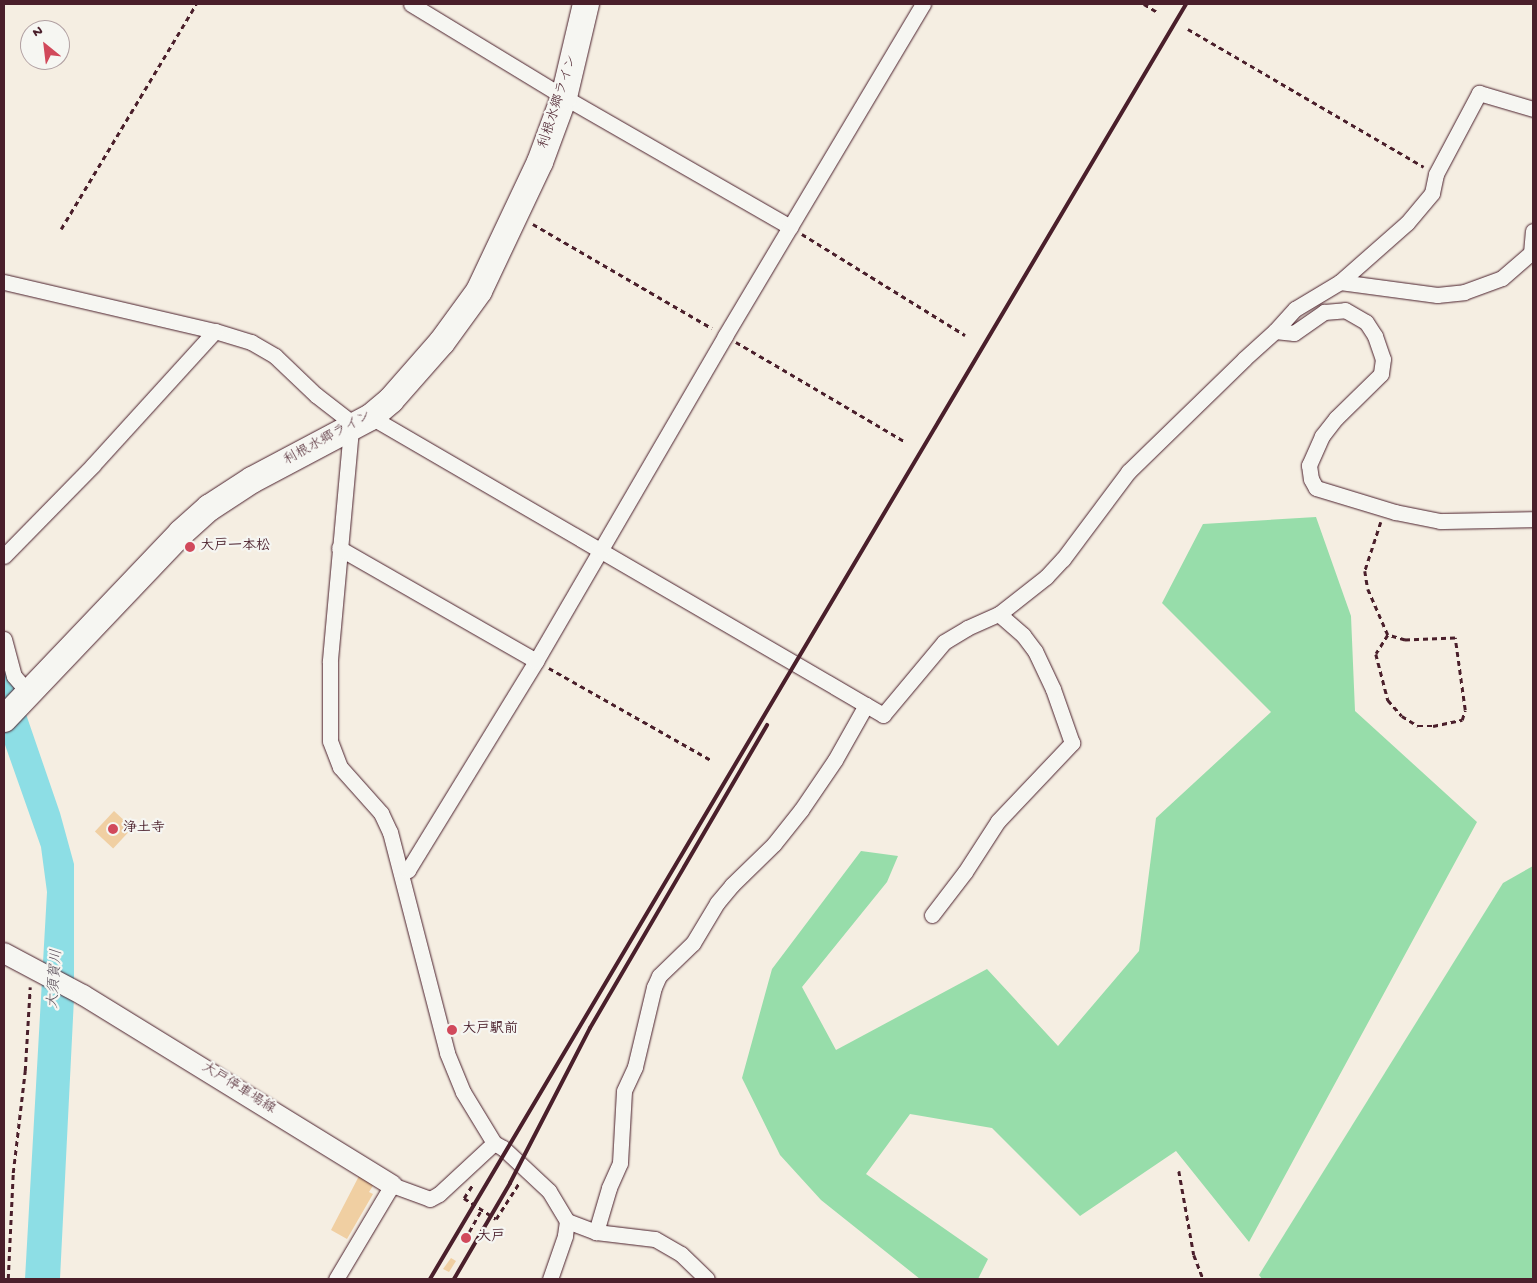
<!DOCTYPE html>
<meta charset="utf-8">
<style>
body{margin:0}
#map{position:relative;width:1537px;height:1283px;overflow:hidden;background:#f5eee2;font-family:"Gochi Hand","Klee One",sans-serif}
div>[style]{position:absolute}
[style*='--x']{left:calc(var(--x)*1px);top:calc(var(--y)*1px);width:calc(var(--w)*1px);rotate:calc(var(--a)*1deg)}
.green>*{inset:0;background:#97ddaa}
.water>*{inset:0;background:#8ddee5}
.building>*{inset:0;background:#f0cfa2;transform-origin:0 0}
.path>*{height:2.5px;margin-top:-1.25px;transform-origin:0;background:repeating-linear-gradient(90deg,#4a1f2b 0 5px,transparent 0 9px)}
.roads{filter:drop-shadow(0 0 1px #4a1f2b) drop-shadow(0 0 1px #4a1f2b)}
.street>*{height:15px;margin:-7.5px;padding:0 7.5px;transform-origin:7.5px;border-radius:7.5px;background:#f6f6f2}
.secondary>*{height:20px;margin:-10px;padding:0 10px;transform-origin:10px;border-radius:10px;background:#f6f6f2}
.highway>*{height:26px;margin:-13px;padding:0 13px;transform-origin:13px;border-radius:13px;background:#f6f6f2}
.rail>*{height:4px;margin:-2px;padding:0 2px;transform-origin:2px;border-radius:2px;background:#4a1f2b}
.path-bridge>*{height:2.5px;margin-top:-1.25px;transform-origin:0;background:repeating-linear-gradient(90deg,#4a1f2b 0 5px,transparent 0 9px)}
.dots>*{width:14px;height:14px;translate:-50% -50%;box-sizing:border-box;border:2px solid #f6f6f2;border-radius:50%}
span{translate:-50% -50%;white-space:nowrap;text-align:center;line-height:1.15;-webkit-text-stroke:4.5px #f6f6f2;paint-order:stroke}
.street-label{font-size:14px;color:#4a1f2b}
.poi-label{font-size:14px;color:#4a1f2b;font-weight:700}
.left{translate:0 -50%;text-align:left}
.water-label{font-size:15px;color:#5b4f5a;font-style:italic}
.frame{position:absolute;inset:0;border:5px solid #4a1f2b;pointer-events:none}
.north{position:absolute;left:20px;top:20px;width:50px;height:50px;box-sizing:border-box;background:#f6f6f2;border:1px solid #b1a0a2;border-radius:50%;rotate:331deg;font-size:14px;font-weight:700;line-height:20px;text-align:center;color:#4a1f2b}
.north::after{content:'';display:block;margin:auto;width:18px;height:22px;background:#d1495b;clip-path:polygon(50% 0,100% 100%,50% 72%,0 100%)}
</style>
<div id="map">
<div class="green">
<i style="clip-path:polygon(1316px 517px,1351px 616px,1355px 711px,1477px 822px,1249px 1242px,1176px 1151px,1080px 1216px,992px 1128px,910px 1114px,866px 1174px,988px 1259px,978px 1279px,920px 1279px,821px 1200px,780px 1155px,742px 1078px,772px 969px,861px 851px,898px 856px,887px 882px,802px 987px,836px 1050px,987px 969px,1058px 1046px,1139px 951px,1156px 818px,1271px 712px,1162px 603px,1203px 524px)"></i>
<i style="clip-path:polygon(1533px 866px,1533px 1279px,1262px 1279px,1259px 1275px,1503px 883px)"></i>
</div>
<div class="water">
<i style="clip-path:polygon(4px 650px,60px 813px,74px 864px,74px 998px,60px 1279px,25px 1279px,47px 892px,41px 847px,4px 742px)"></i>
</div>
<div class="building">
<i style="left:114px;top:811px;width:25px;height:28px;rotate:43deg"></i>
<i style="clip-path:polygon(359px 1176px,374px 1184px,369px 1192px,373px 1194px,347px 1239px,331px 1230px)"></i>
<i style="clip-path:polygon(451px 1258px,456px 1261px,449px 1272px,443px 1269px)"></i>
</div>
<div class="path">
<i style="--x:1144;--y:4;--w:17;--a:31"></i>
<i style="--x:1188;--y:29;--w:273;--a:30.3"></i>
<i style="--x:533;--y:224;--w:207;--a:30.2"></i>
<i style="--x:61;--y:229;--w:262;--a:-59"></i>
<i style="--x:802;--y:234;--w:192;--a:31.8"></i>
<i style="--x:736;--y:342;--w:195;--a:30.5"></i>
<i style="--x:1381;--y:522;--w:52;--a:108.1"></i>
<i style="--x:1365;--y:571;--w:18;--a:81"></i>
<i style="--x:1368;--y:589;--w:50;--a:66.5"></i>
<i style="--x:1388;--y:635;--w:22;--a:122"></i>
<i style="--x:1376;--y:654;--w:48;--a:75.4"></i>
<i style="--x:1388;--y:700;--w:21;--a:49"></i>
<i style="--x:1402;--y:716;--w:19;--a:32"></i>
<i style="--x:1418;--y:726;--w:15;--a:0"></i>
<i style="--x:1433;--y:726;--w:30;--a:-12"></i>
<i style="--x:1462;--y:720;--w:10;--a:-73"></i>
<i style="--x:1465;--y:710;--w:73;--a:-97.9"></i>
<i style="--x:1455;--y:638;--w:50;--a:177.7"></i>
<i style="--x:1405;--y:640;--w:18;--a:-164"></i>
<i style="--x:549;--y:668;--w:186;--a:29.6"></i>
<i style="--x:1179;--y:1171;--w:85;--a:79.9"></i>
<i style="--x:1194;--y:1255;--w:26;--a:69"></i>
<i style="--x:464;--y:1198;--w:17;--a:-57"></i>
<i style="--x:496;--y:1219;--w:43;--a:-57.4"></i>
<i style="--x:469;--y:1232;--w:26;--a:-61"></i>
<i style="--x:8;--y:1279;--w:106;--a:-87.3"></i>
<i style="--x:13;--y:1173;--w:103;--a:-83.3"></i>
<i style="--x:25;--y:1071;--w:84;--a:-86.6"></i>
</div>
<div class="roads">
<div class="street">
<i style="--x:411;--y:4;--w:179;--a:31.3"></i>
<i style="--x:564;--y:97;--w:261;--a:29.9"></i>
<i style="--x:4;--y:282;--w:217;--a:13.1"></i>
<i style="--x:215;--y:331;--w:38;--a:17"></i>
<i style="--x:251;--y:342;--w:28;--a:30"></i>
<i style="--x:275;--y:356;--w:57;--a:43.6"></i>
<i style="--x:316;--y:395;--w:51;--a:37.8"></i>
<i style="--x:1340;--y:282;--w:98;--a:7.6"></i>
<i style="--x:1437;--y:295;--w:27;--a:-6"></i>
<i style="--x:1464;--y:292;--w:40;--a:-20.2"></i>
<i style="--x:1502;--y:278;--w:38;--a:-41"></i>
<i style="--x:1531;--y:253;--w:22;--a:-85"></i>
<i style="--x:1275;--y:331;--w:19;--a:6"></i>
<i style="--x:1294;--y:333;--w:37;--a:-35"></i>
<i style="--x:1324;--y:312;--w:21;--a:-5"></i>
<i style="--x:1345;--y:310;--w:24;--a:30"></i>
<i style="--x:1366;--y:322;--w:17;--a:57"></i>
<i style="--x:1375;--y:336;--w:24;--a:71"></i>
<i style="--x:1383;--y:359;--w:15;--a:98"></i>
<i style="--x:1381;--y:374;--w:63;--a:135.6"></i>
<i style="--x:1336;--y:418;--w:23;--a:128"></i>
<i style="--x:1322;--y:436;--w:32;--a:114"></i>
<i style="--x:1309;--y:465;--w:14;--a:82"></i>
<i style="--x:1311;--y:479;--w:10;--a:61"></i>
<i style="--x:1316;--y:488;--w:83;--a:16.9"></i>
<i style="--x:1395;--y:512;--w:46;--a:11.3"></i>
<i style="--x:1440;--y:521;--w:93;--a:-1.2"></i>
<i style="--x:371;--y:417;--w:573;--a:30.19"></i>
<i style="--x:866;--y:705;--w:63;--a:119.4"></i>
<i style="--x:835;--y:760;--w:60;--a:124.2"></i>
<i style="--x:801;--y:810;--w:43;--a:128.5"></i>
<i style="--x:774;--y:844;--w:59;--a:135.7"></i>
<i style="--x:732;--y:885;--w:23;--a:130"></i>
<i style="--x:717;--y:903;--w:47;--a:121"></i>
<i style="--x:693;--y:943;--w:47;--a:135.9"></i>
<i style="--x:659;--y:976;--w:12;--a:114"></i>
<i style="--x:654;--y:987;--w:82;--a:103.4"></i>
<i style="--x:635;--y:1067;--w:26;--a:115"></i>
<i style="--x:624;--y:1091;--w:72;--a:93.2"></i>
<i style="--x:620;--y:1163;--w:27;--a:114"></i>
<i style="--x:609;--y:1188;--w:46;--a:106.5"></i>
<i style="--x:351;--y:429;--w:234;--a:95.2"></i>
<i style="--x:330;--y:662;--w:79;--a:90"></i>
<i style="--x:330;--y:741;--w:28;--a:69"></i>
<i style="--x:340;--y:767;--w:62;--a:48.3"></i>
<i style="--x:381;--y:813;--w:21;--a:65"></i>
<i style="--x:390;--y:832;--w:228;--a:75.5"></i>
<i style="--x:447;--y:1053;--w:42;--a:67.7"></i>
<i style="--x:463;--y:1092;--w:60;--a:58.7"></i>
<i style="--x:494;--y:1143;--w:10;--a:29"></i>
<i style="--x:503;--y:1148;--w:63;--a:43.1"></i>
<i style="--x:549;--y:1191;--w:35;--a:59"></i>
<i style="--x:567;--y:1221;--w:15;--a:98"></i>
<i style="--x:565;--y:1236;--w:46;--a:109.2"></i>
<i style="--x:339;--y:548;--w:227;--a:29.8"></i>
<i style="--x:4;--y:556;--w:127;--a:-45.6"></i>
<i style="--x:93;--y:465;--w:181;--a:-47.7"></i>
<i style="--x:4;--y:639;--w:38;--a:75"></i>
<i style="--x:14;--y:676;--w:21;--a:49"></i>
<i style="--x:866;--y:705;--w:20;--a:30"></i>
<i style="--x:883;--y:715;--w:95;--a:-50.1"></i>
<i style="--x:944;--y:642;--w:27;--a:-31"></i>
<i style="--x:967;--y:628;--w:35;--a:-24"></i>
<i style="--x:999;--y:614;--w:60;--a:-38.2"></i>
<i style="--x:1046;--y:577;--w:25;--a:-47"></i>
<i style="--x:1063;--y:559;--w:109;--a:-53.2"></i>
<i style="--x:1128;--y:472;--w:162;--a:-44.2"></i>
<i style="--x:1244;--y:359;--w:42;--a:-42.1"></i>
<i style="--x:1275;--y:331;--w:30;--a:-48"></i>
<i style="--x:1295;--y:309;--w:52;--a:-31"></i>
<i style="--x:1340;--y:282;--w:89;--a:-41.4"></i>
<i style="--x:1407;--y:223;--w:39;--a:-50"></i>
<i style="--x:1432;--y:193;--w:19;--a:-78"></i>
<i style="--x:1436;--y:174;--w:92;--a:-62"></i>
<i style="--x:1479;--y:93;--w:56;--a:16.5"></i>
<i style="--x:402;--y:873;--w:7;--a:-27"></i>
<i style="--x:408;--y:870;--w:245;--a:-58.5"></i>
<i style="--x:536;--y:661;--w:376;--a:-59.8"></i>
<i style="--x:725;--y:336;--w:387;--a:-59.2"></i>
<i style="--x:932;--y:915;--w:54;--a:-52.5"></i>
<i style="--x:965;--y:872;--w:61;--a:-57.1"></i>
<i style="--x:998;--y:821;--w:108;--a:-46.5"></i>
<i style="--x:1072;--y:743;--w:57;--a:-109.4"></i>
<i style="--x:1053;--y:689;--w:42;--a:-115.3"></i>
<i style="--x:1035;--y:651;--w:20;--a:-127"></i>
<i style="--x:1023;--y:635;--w:32;--a:-139"></i>
<i style="--x:567;--y:1221;--w:31;--a:21"></i>
<i style="--x:596;--y:1232;--w:59;--a:6.8"></i>
<i style="--x:655;--y:1239;--w:30;--a:30"></i>
<i style="--x:681;--y:1254;--w:36;--a:44"></i>
<i style="--x:336;--y:1279;--w:109;--a:-59.2"></i>
<i style="--x:392;--y:1185;--w:40;--a:20.2"></i>
<i style="--x:430;--y:1199;--w:10;--a:-29"></i>
<i style="--x:439;--y:1194;--w:75;--a:-42.8"></i>
</div>
<div class="secondary">
<i style="--x:4;--y:953;--w:89;--a:28"></i>
<i style="--x:83;--y:995;--w:363;--a:31.6"></i>
</div>
<div class="highway">
<i style="--x:4;--y:719;--w:257;--a:-46.4"></i>
<i style="--x:181;--y:533;--w:38;--a:-42"></i>
<i style="--x:209;--y:508;--w:51;--a:-33.1"></i>
<i style="--x:252;--y:480;--w:135;--a:-27.9"></i>
<i style="--x:371;--y:417;--w:26;--a:-40"></i>
<i style="--x:391;--y:400;--w:77;--a:-48.7"></i>
<i style="--x:442;--y:342;--w:63;--a:-54"></i>
<i style="--x:479;--y:291;--w:143;--a:-64.7"></i>
<i style="--x:540;--y:162;--w:69;--a:-69.7"></i>
<i style="--x:564;--y:97;--w:96;--a:-76.7"></i>
</div>
</div>
<div class="rail">
<i style="--x:430;--y:1279;--w:1482;--a:-59.33"></i>
<i style="--x:454;--y:1279;--w:111;--a:-59.7"></i>
<i style="--x:510;--y:1183;--w:174;--a:-62.7"></i>
<i style="--x:590;--y:1028;--w:351;--a:-59.7"></i>
</div>
<div class="path-bridge">
<i style="--x:464;--y:1198;--w:38;--a:33"></i>
</div>
<div class="dots">
<i style="left:190px;top:547px;background:#d1495b"></i>
<i style="left:113px;top:829px;background:#d1495b"></i>
<i style="left:452px;top:1030px;background:#d1495b"></i>
<i style="left:466px;top:1238px;background:#d1495b"></i>
</div>
<div class="street-label">
<span style="left:559px;top:102px;rotate:-72deg">利根水郷ライン</span>
<span style="left:328px;top:439px;rotate:-29deg">利根水郷ライン</span>
<span style="left:238px;top:1089px;rotate:32deg">大戸停車場線</span>
</div>
<div class="poi-label">
<span class="left" style="left:200px;top:547px">大戸一本松</span>
<span class="left" style="left:123px;top:829px">浄土寺</span>
<span class="left" style="left:462px;top:1030px">大戸駅前</span>
<span class="left" style="left:477px;top:1238px">大戸</span>
</div>
<div class="water-label">
<span style="left:56px;top:979px;rotate:-86deg">大須賀川</span>
</div>
<div class="frame"></div>
<div class="north">N</div>
</div>
